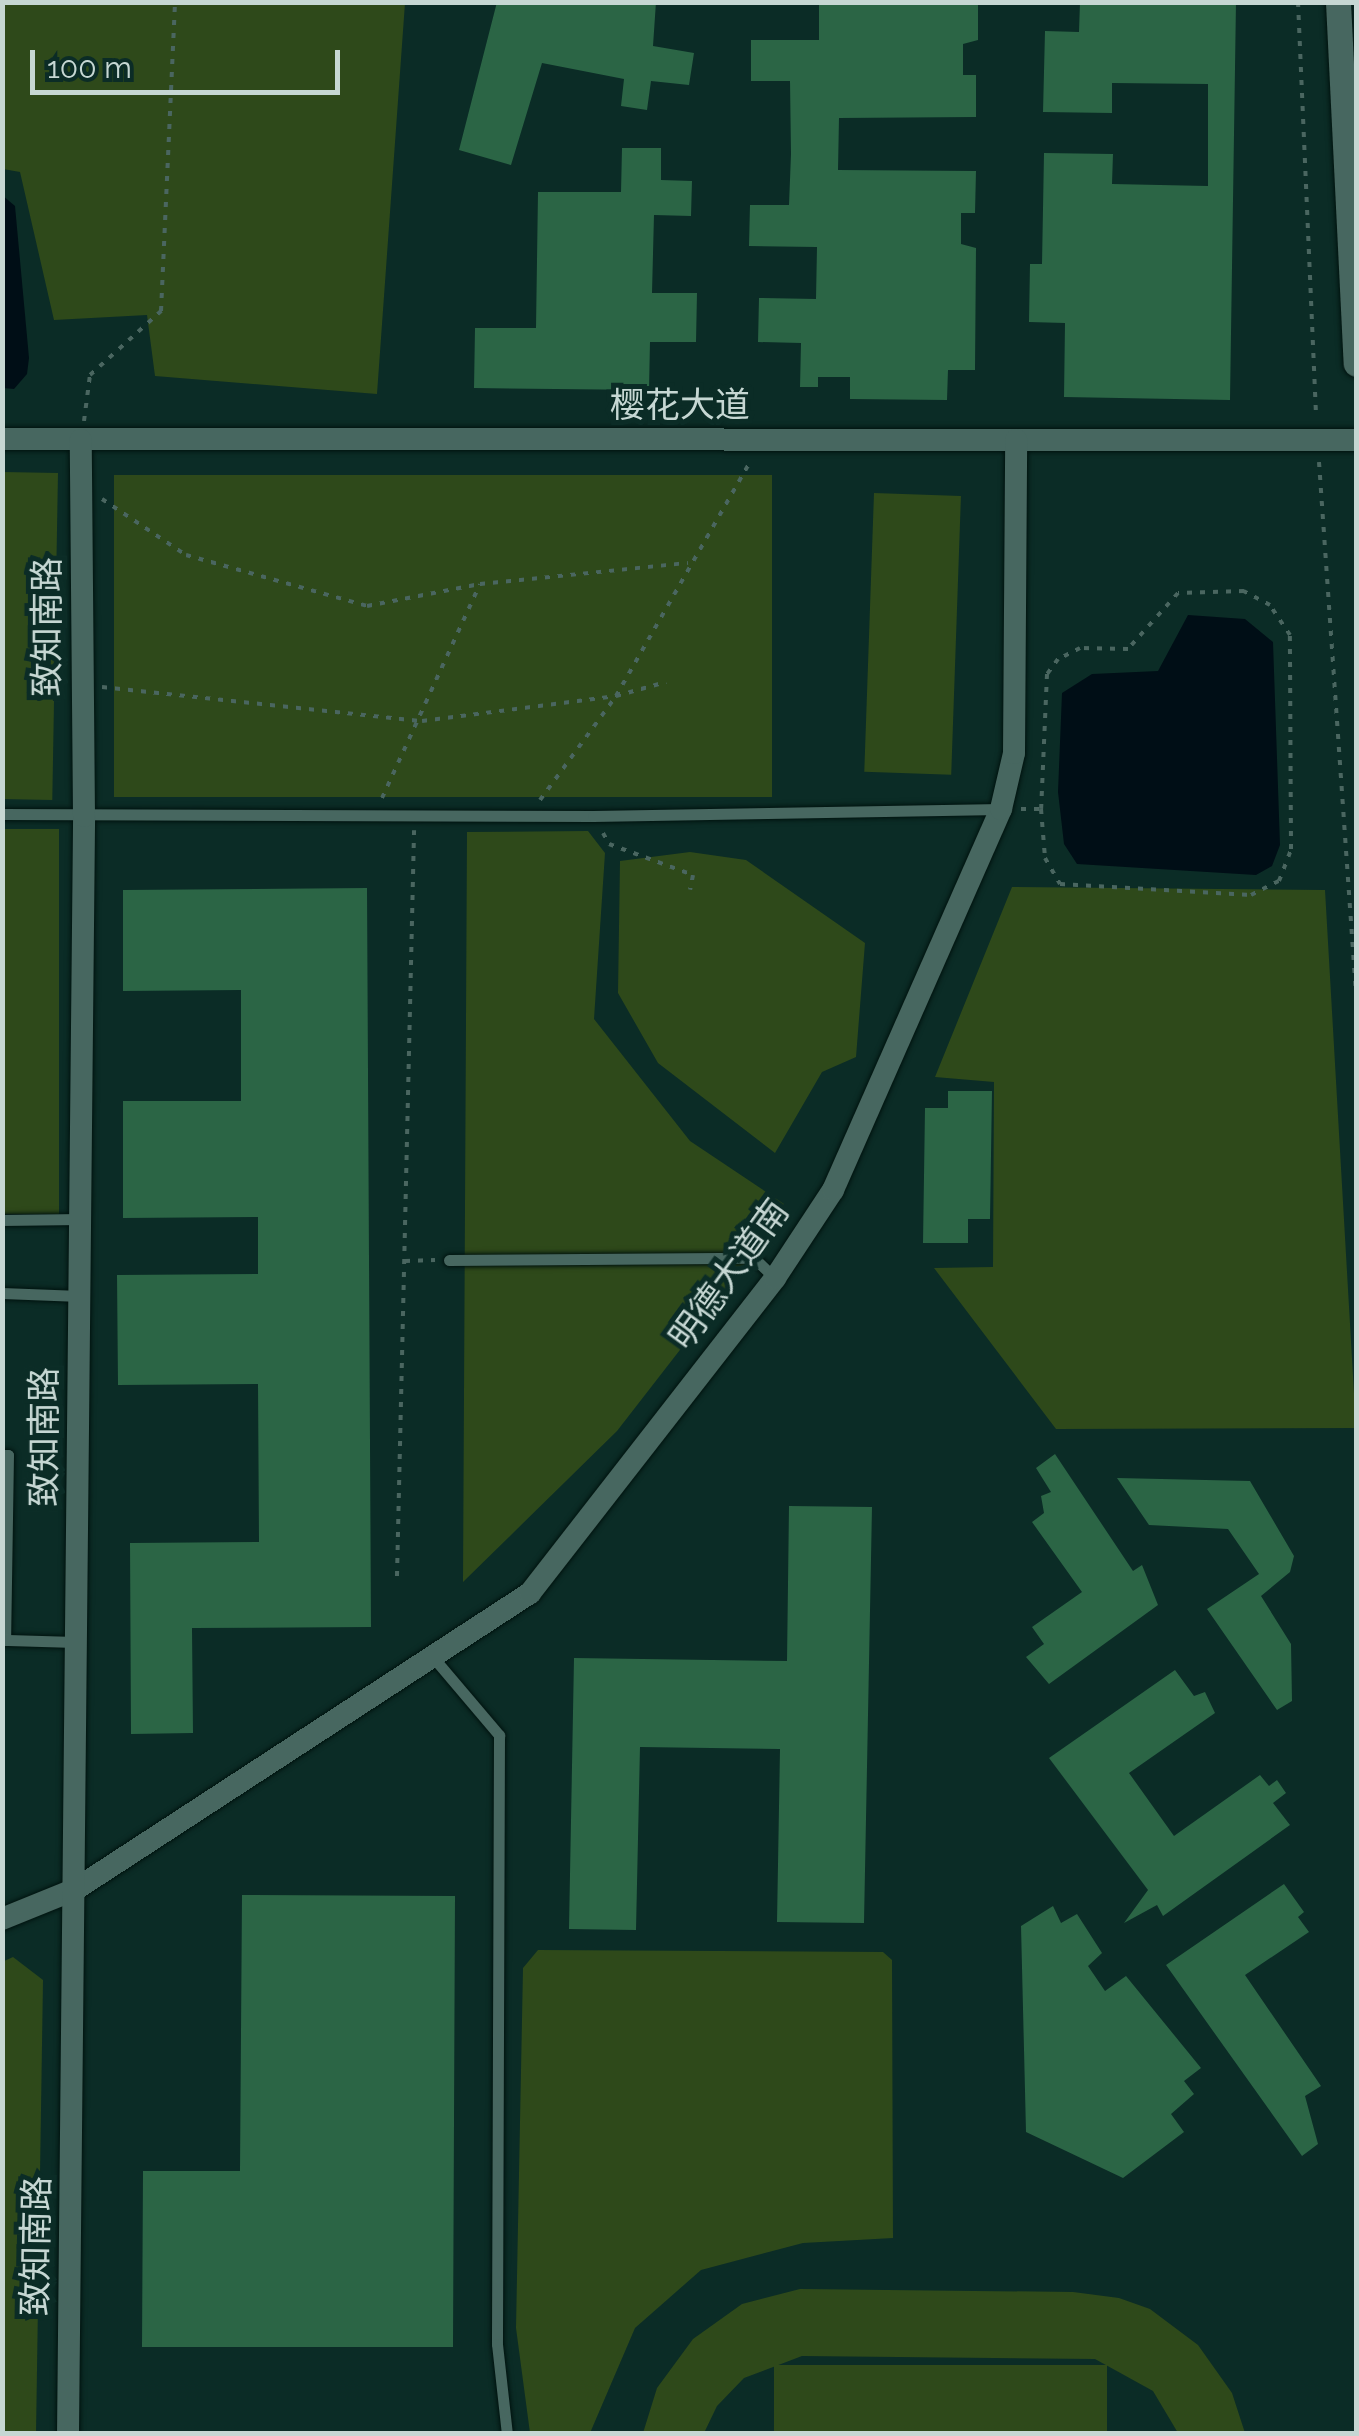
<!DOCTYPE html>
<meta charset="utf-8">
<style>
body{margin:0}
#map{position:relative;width:1359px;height:2436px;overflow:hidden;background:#0b2c26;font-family:Raleway,"Noto Sans SC",sans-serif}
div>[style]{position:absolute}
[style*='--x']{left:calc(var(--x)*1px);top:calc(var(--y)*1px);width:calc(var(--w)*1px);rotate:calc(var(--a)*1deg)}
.green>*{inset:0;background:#2e491a;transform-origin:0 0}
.water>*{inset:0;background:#000e16}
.building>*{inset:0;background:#2b6545}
.path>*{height:4px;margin-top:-2px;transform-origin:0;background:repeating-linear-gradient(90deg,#4a6660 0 5px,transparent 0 13px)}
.roads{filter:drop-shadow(0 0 2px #00130f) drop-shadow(0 0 2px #00130f)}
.lane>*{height:11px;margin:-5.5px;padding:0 5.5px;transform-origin:5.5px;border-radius:5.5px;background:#476760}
.street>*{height:22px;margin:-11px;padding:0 11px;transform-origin:11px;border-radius:11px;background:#476760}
.secondary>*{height:25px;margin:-12.5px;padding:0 12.5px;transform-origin:12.5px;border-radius:12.5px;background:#476760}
span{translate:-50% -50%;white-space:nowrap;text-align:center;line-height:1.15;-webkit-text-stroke:10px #0b2c26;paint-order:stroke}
.street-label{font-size:35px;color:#c6d7d3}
.frame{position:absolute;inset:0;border:5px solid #c6d7d3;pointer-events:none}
.scale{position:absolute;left:30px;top:50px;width:310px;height:45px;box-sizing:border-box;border:5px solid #c6d7d3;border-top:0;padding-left:12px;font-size:30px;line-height:35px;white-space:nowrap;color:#c6d7d3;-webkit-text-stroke:8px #0b2c26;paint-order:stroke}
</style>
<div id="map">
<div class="green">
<i style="clip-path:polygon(3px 2px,405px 3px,377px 394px,155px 376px,147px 315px,54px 320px,20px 172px,3px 169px)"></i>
<i style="left:3px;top:472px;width:55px;height:327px;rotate:1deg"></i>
<i style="left:114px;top:475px;width:658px;height:322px"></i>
<i style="left:874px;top:493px;width:87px;height:279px;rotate:2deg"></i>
<i style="left:3px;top:829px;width:56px;height:385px"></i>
<i style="clip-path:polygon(588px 831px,605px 853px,594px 1019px,690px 1141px,784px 1204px,735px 1279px,617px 1431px,463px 1582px,467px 832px)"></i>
<i style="clip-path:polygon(690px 852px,746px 860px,865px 943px,856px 1057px,822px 1072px,775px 1153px,658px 1063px,618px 993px,620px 861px)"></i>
<i style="clip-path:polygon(1012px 887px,1325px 890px,1356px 1428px,1056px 1429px,934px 1268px,993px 1267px,994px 1082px,935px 1077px)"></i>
<i style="clip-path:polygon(538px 1950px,883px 1952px,892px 1960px,893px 2238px,803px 2243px,701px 2270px,635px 2328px,590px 2433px,530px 2433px,516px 2328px,523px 1968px)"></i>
<i style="clip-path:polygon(13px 1957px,43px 1980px,36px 2434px,2px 2433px,2px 1962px)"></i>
<i style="clip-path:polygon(800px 2289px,1073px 2292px,1119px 2298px,1150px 2309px,1198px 2345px,1232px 2393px,1245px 2433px,1178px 2433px,1153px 2391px,1095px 2359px,802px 2356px,744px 2378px,717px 2406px,704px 2433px,643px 2433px,657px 2388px,693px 2339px,742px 2304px)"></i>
<i style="left:774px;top:2365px;width:333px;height:68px"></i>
</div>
<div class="water">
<i style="clip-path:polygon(2px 195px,15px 206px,29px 358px,27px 374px,14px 389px,3px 388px)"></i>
<i style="clip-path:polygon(1188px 615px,1245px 619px,1273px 642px,1280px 845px,1272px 866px,1256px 875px,1077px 864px,1064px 844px,1058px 792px,1062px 693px,1092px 674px,1158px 671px)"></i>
</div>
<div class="building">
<i style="clip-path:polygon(497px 2px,656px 2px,653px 46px,694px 53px,689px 85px,651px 81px,647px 110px,621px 106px,624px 79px,542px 63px,511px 165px,459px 150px)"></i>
<i style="clip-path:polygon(819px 2px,978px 2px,978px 40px,963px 44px,963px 75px,976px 75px,976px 117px,839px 118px,838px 170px,976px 171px,975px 213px,961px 213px,961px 244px,976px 248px,975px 370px,948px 370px,947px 400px,850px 399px,850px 377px,818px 377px,818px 387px,800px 387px,801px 343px,758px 342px,759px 298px,816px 299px,817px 247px,749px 246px,750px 205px,789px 205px,791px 154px,790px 81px,751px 81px,751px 40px,819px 40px)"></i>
<i style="clip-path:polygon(1080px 2px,1236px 2px,1230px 400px,1064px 397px,1065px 323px,1029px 322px,1030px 264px,1042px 264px,1044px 153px,1113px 154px,1112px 184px,1208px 186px,1208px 84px,1112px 83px,1112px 113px,1043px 112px,1045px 31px,1079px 32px)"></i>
<i style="clip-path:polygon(622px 148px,661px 148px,661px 180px,692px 181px,691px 216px,654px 215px,652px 293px,697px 293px,696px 342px,650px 342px,649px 390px,474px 388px,475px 328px,536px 328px,538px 192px,621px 192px)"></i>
<i style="clip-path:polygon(367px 888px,371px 1627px,192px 1628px,193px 1733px,131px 1734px,130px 1543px,259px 1542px,258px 1384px,118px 1385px,117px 1275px,258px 1274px,258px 1217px,123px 1218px,123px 1101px,241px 1101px,241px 990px,123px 991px,123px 890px)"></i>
<i style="clip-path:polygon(948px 1091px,992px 1091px,990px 1219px,968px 1219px,968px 1243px,923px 1243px,925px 1108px,948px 1108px)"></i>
<i style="clip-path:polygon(1055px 1454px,1133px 1571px,1142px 1565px,1158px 1605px,1049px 1684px,1026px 1657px,1044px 1644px,1032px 1627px,1082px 1592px,1032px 1522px,1044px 1513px,1041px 1496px,1051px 1492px,1036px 1468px)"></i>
<i style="clip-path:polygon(1117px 1478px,1250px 1481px,1294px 1556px,1290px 1572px,1261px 1596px,1291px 1644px,1292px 1701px,1277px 1710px,1207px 1609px,1259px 1574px,1228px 1529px,1149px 1525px)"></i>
<i style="clip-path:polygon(789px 1506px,872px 1507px,864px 1923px,777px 1922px,780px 1749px,640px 1747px,636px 1930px,569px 1929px,574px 1658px,787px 1661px)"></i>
<i style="clip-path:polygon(1175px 1670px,1194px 1696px,1205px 1692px,1215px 1713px,1129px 1773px,1174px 1836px,1260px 1775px,1269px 1786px,1277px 1780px,1286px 1793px,1273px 1803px,1290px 1825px,1163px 1916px,1157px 1905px,1124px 1923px,1148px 1890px,1049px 1758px)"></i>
<i style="clip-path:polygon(1284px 1884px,1304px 1912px,1298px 1917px,1309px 1932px,1245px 1975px,1321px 2086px,1305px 2096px,1318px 2144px,1302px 2156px,1166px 1965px)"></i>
<i style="clip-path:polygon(242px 1895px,455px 1896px,453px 2347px,142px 2347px,143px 2171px,240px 2171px)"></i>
<i style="clip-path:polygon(1053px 1906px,1061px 1923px,1077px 1914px,1102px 1953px,1088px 1966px,1105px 1991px,1126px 1976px,1201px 2068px,1184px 2081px,1194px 2094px,1171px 2114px,1184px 2132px,1123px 2178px,1026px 2132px,1021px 1926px)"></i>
</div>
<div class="path">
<i style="--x:1298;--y:2;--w:415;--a:87.5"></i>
<i style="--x:84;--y:421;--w:46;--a:-82.6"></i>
<i style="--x:90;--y:375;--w:96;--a:-42"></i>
<i style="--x:161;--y:311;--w:309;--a:-87.4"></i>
<i style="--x:1319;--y:462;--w:533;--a:86.02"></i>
<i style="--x:102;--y:499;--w:101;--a:33.7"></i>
<i style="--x:186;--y:555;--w:188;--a:15.7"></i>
<i style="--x:367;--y:606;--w:115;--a:-11"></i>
<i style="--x:480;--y:584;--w:209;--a:-5.8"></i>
<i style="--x:102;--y:687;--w:322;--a:6.1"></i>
<i style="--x:422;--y:721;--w:196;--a:-7.3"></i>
<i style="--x:616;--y:696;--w:52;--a:-15.6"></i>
<i style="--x:382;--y:798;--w:235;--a:-65.4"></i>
<i style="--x:540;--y:800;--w:129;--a:-53.8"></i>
<i style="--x:616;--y:696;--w:272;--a:-60.2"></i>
<i style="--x:1021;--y:809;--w:20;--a:0"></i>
<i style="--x:1041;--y:809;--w:49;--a:85.3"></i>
<i style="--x:1045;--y:858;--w:30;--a:60"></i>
<i style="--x:1060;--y:884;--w:191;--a:3.3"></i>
<i style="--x:1251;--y:895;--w:31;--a:-27"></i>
<i style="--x:1279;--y:881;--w:34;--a:-69"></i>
<i style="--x:1291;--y:849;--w:214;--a:-90.3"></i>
<i style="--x:1290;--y:635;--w:36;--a:-124"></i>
<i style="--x:1270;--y:605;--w:30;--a:-152"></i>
<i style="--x:1244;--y:591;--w:66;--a:178.3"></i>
<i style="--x:1178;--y:593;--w:75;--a:131.8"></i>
<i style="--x:1128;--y:649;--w:48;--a:-178.8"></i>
<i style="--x:1080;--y:648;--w:25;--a:153"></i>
<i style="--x:1058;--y:659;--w:19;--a:126"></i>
<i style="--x:1047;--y:674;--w:135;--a:92.5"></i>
<i style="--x:603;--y:833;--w:13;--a:61"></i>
<i style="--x:609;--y:844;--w:90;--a:20.3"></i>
<i style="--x:693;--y:875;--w:15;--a:101"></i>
<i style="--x:405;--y:1261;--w:30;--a:-2"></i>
<i style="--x:397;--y:1576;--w:746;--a:-88.69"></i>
</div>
<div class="roads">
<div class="lane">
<i style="--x:2;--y:814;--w:591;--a:0.19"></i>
<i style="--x:593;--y:816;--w:408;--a:-1"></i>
<i style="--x:2;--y:1220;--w:79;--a:-0.7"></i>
<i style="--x:449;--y:1260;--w:305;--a:-0.4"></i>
<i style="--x:754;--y:1258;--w:29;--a:44"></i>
<i style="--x:2;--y:1293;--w:78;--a:2.2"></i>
<i style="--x:2;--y:1455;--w:6;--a:0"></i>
<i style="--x:8;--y:1455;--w:185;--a:90.9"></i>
<i style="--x:5;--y:1640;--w:73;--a:1.6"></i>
<i style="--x:432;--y:1656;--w:104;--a:49.7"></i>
<i style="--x:499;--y:1735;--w:609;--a:90.19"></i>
<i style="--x:497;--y:2344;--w:91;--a:83.7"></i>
</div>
<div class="street">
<i style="--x:2;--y:439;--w:1354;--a:0.04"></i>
<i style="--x:2;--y:1919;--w:80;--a:-22.1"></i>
<i style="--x:76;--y:1889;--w:542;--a:-33.1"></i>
<i style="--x:530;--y:1593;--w:399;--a:-52.1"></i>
<i style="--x:775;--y:1278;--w:105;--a:-56.6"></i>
<i style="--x:833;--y:1190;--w:416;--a:-66.2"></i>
<i style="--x:1001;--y:809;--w:57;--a:-76.9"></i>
<i style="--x:1014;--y:753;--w:313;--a:-89.6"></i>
<i style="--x:68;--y:2434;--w:1618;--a:-89.43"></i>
<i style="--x:84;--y:816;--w:376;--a:-90.5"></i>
</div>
<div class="secondary">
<i style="--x:1338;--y:2;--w:362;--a:87.2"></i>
</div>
</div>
<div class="street-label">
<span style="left:680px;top:405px">樱花大道</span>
<span style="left:47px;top:627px;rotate:-90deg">致知南路</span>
<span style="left:729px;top:1274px;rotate:-54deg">明德大道南</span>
<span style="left:44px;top:1437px;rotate:-90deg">致知南路</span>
<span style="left:36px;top:2246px;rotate:-89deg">致知南路</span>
</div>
<div class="frame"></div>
<div class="scale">100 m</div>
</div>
